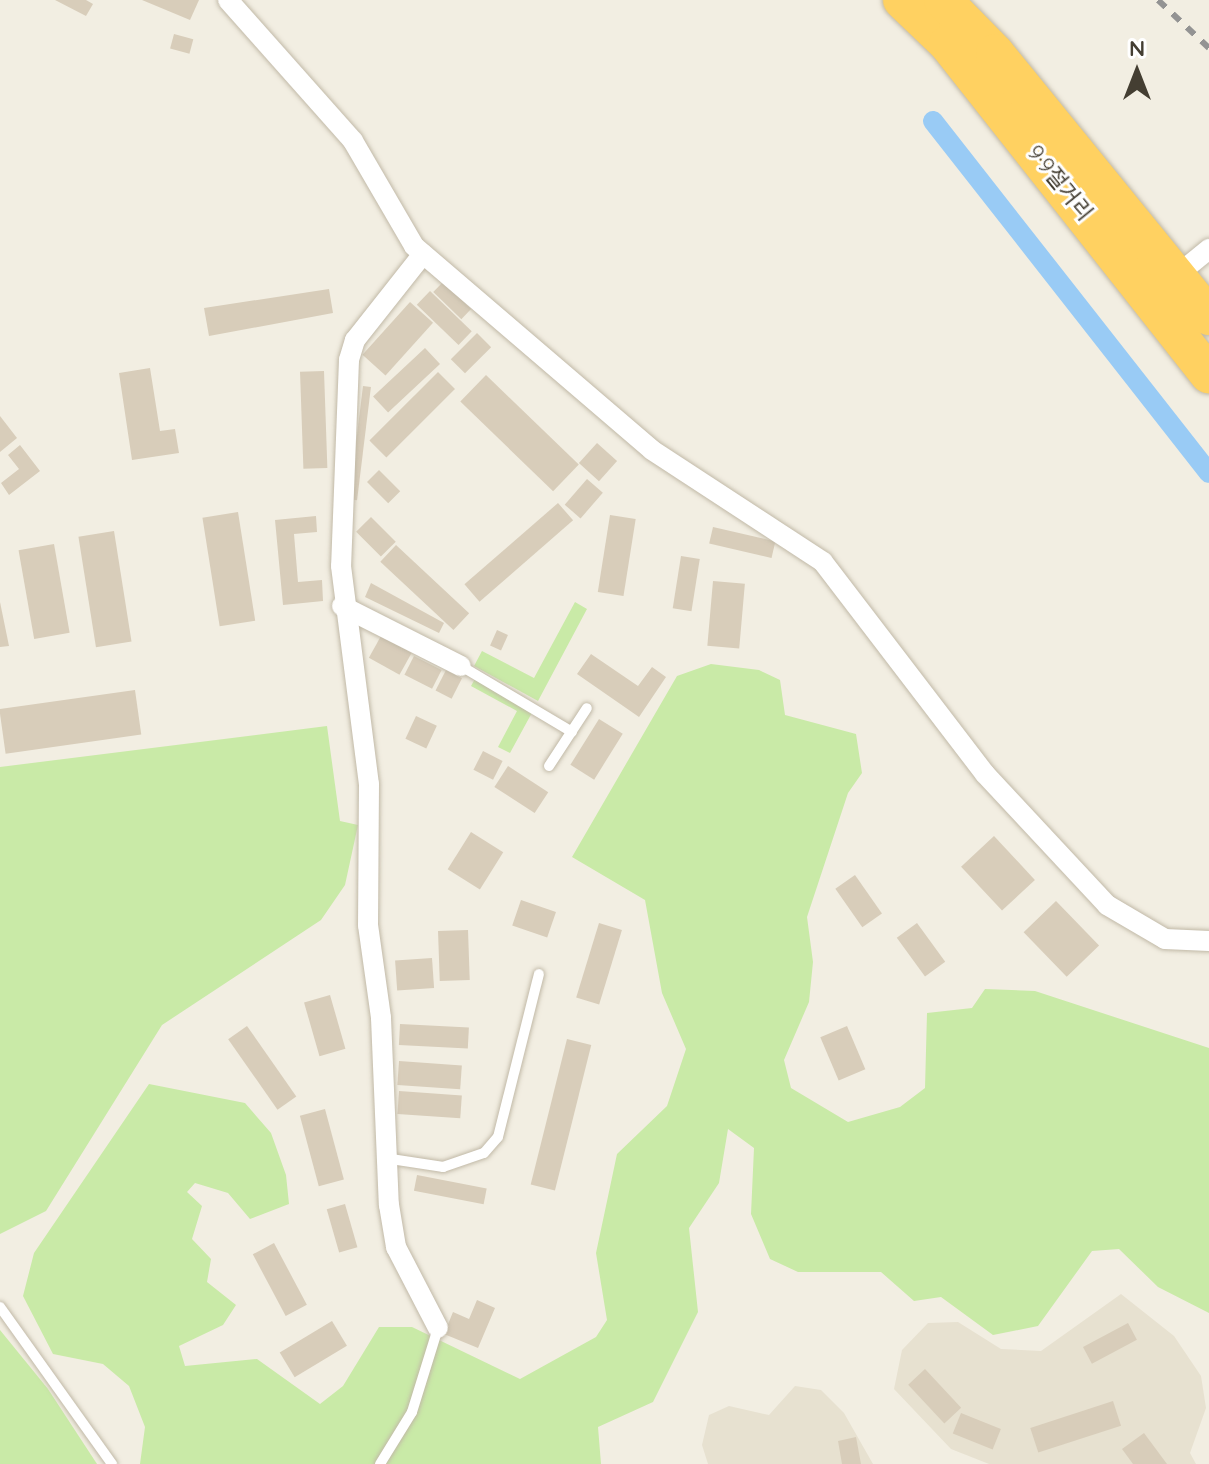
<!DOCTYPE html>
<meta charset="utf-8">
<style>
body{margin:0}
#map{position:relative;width:1209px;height:1464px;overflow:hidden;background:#f2eee2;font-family:Quicksand,"Noto Sans KR",sans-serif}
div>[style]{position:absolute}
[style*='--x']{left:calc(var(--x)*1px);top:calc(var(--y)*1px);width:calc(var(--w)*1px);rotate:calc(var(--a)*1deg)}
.residential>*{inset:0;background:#e7e1d0}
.green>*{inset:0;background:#c9eaa7}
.canal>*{height:20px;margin:-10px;padding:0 10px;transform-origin:10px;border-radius:10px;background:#99cbf5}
.building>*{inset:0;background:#d8cdba;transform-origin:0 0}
.roads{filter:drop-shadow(0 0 2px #c1b9a7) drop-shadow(0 0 2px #c1b9a7)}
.lane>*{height:10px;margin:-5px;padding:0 5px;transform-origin:5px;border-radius:5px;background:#fff}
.street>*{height:20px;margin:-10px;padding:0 10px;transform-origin:10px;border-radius:10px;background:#fff}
.highway>*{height:38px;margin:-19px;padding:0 19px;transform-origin:19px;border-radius:19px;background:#ffd161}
.rail>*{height:6px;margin-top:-3px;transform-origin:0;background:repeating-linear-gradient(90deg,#939393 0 10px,transparent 0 20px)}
span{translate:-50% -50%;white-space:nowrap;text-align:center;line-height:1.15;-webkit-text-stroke:6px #fff;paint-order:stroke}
.street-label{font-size:22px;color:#443e32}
.north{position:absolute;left:1097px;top:32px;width:80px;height:80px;-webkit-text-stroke:6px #fff;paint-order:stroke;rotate:0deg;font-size:22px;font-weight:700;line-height:32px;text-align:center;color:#443e32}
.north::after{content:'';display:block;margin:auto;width:28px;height:36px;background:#443e32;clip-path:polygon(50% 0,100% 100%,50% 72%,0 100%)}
</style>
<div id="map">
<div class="residential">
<i style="clip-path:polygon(1121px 1294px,1174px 1336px,1201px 1376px,1206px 1408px,1190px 1453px,1196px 1464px,989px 1464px,951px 1449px,894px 1389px,902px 1350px,928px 1323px,958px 1322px,1001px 1349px,1041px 1351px)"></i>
<i style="clip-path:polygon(795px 1386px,821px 1390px,844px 1413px,873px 1464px,708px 1464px,702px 1445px,709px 1415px,729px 1406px,769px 1415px)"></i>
</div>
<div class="green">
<i style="clip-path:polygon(575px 602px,587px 609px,538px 701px,474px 666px,482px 651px,534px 678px)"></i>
<i style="clip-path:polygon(711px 664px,759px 670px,780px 680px,785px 715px,856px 734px,862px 773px,848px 793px,807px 917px,813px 962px,809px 1002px,784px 1060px,791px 1088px,848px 1122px,900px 1107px,925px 1088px,927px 1013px,972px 1008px,985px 989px,1035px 991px,1209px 1048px,1209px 1313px,1158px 1287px,1119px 1249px,1092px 1251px,1038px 1326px,993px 1335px,941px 1297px,914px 1301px,881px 1272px,798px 1272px,770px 1259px,751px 1214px,754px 1148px,728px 1129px,719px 1183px,689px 1228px,698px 1312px,653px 1402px,598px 1427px,601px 1464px,140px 1464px,145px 1427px,129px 1386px,103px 1364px,53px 1354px,23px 1296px,34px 1253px,149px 1084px,245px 1103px,271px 1133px,286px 1175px,289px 1204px,250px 1219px,228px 1193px,195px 1183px,187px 1192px,202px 1206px,192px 1239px,211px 1259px,207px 1282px,236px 1305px,223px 1325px,179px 1346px,185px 1366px,257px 1359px,320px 1404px,343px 1386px,379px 1327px,412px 1327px,520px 1379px,596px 1337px,607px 1320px,596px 1253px,617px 1154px,667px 1106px,686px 1049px,662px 993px,645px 900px,572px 857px,677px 676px)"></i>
<i style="clip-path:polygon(476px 677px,534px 709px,510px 753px,498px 747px,517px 711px,471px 686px)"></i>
<i style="clip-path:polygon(327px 726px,340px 821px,358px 825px,345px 885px,321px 920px,162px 1025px,46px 1211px,0 1234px,0 767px)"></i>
<i style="clip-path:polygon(0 1330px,48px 1389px,97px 1464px,0 1464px)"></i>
</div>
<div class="canal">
<i style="--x:933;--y:121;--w:447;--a:51.9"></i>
</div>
<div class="building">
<i style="clip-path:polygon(55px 0,86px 0,93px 4px,86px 16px)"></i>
<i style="clip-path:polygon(142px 0,199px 0,190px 20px)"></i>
<i style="left:174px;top:34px;width:20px;height:15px;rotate:15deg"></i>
<i style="left:443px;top:282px;width:39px;height:14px;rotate:44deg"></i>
<i style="clip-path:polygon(329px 289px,333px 313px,209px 336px,204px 308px)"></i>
<i style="left:430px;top:291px;width:58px;height:19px;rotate:44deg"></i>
<i style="left:410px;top:302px;width:31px;height:71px;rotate:42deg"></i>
<i style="left:477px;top:333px;width:20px;height:37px;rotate:45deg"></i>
<i style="left:425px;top:348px;width:22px;height:71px;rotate:47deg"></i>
<i style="clip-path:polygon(150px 368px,160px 431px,175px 429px,179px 453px,132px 460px,119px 373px)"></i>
<i style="left:324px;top:371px;width:97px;height:24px;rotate:88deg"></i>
<i style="left:438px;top:372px;width:24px;height:97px;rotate:45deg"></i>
<i style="left:486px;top:375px;width:129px;height:37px;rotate:44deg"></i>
<i style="left:363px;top:386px;width:8px;height:114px;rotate:7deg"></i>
<i style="clip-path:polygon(0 416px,17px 438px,0 452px)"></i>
<i style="left:597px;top:443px;width:27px;height:27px;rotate:42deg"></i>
<i style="clip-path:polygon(20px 445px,40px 471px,9px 495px,1px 483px,19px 469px,8px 455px)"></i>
<i style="left:379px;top:470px;width:30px;height:17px;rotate:45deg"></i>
<i style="left:587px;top:479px;width:21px;height:34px;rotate:41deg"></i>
<i style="left:558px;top:503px;width:23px;height:124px;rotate:49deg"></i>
<i style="left:238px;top:512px;width:110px;height:36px;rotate:81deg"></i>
<i style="left:610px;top:515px;width:26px;height:78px;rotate:9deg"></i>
<i style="clip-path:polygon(316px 516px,317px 532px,294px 534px,298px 582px,322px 580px,323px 601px,283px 605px,275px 520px)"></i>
<i style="left:371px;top:517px;width:35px;height:21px;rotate:45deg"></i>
<i style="left:713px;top:527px;width:64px;height:17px;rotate:13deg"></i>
<i style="left:114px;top:531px;width:112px;height:36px;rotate:81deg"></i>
<i style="left:54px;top:544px;width:90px;height:36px;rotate:80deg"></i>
<i style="left:396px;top:545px;width:100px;height:23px;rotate:43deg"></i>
<i style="left:681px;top:556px;width:19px;height:53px;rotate:9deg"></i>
<i style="left:713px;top:581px;width:32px;height:65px;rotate:5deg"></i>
<i style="clip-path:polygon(371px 583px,444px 623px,439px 633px,365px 597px)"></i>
<i style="clip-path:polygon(0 602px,9px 646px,0 647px)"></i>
<i style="left:497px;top:630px;width:12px;height:17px;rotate:24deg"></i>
<i style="left:381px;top:636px;width:35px;height:25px;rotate:29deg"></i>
<i style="clip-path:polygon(591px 654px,638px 686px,652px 667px,666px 677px,639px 717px,577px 674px)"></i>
<i style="left:414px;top:656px;width:31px;height:21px;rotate:27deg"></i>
<i style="left:446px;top:670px;width:18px;height:23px;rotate:27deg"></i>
<i style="left:135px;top:690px;width:45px;height:137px;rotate:82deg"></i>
<i style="left:416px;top:716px;width:23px;height:25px;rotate:25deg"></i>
<i style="left:599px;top:719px;width:28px;height:54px;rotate:32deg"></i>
<i style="left:483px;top:751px;width:22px;height:21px;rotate:27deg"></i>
<i style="left:508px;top:766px;width:48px;height:25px;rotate:33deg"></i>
<i style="left:471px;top:832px;width:38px;height:44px;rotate:32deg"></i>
<i style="left:994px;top:836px;width:60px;height:45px;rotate:47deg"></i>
<i style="left:855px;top:875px;width:47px;height:24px;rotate:55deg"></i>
<i style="left:521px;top:900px;width:37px;height:27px;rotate:19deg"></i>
<i style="left:1056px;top:901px;width:62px;height:45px;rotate:46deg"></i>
<i style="left:599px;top:923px;width:24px;height:78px;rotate:17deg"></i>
<i style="left:917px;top:923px;width:48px;height:25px;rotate:54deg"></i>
<i style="left:468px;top:930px;width:50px;height:30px;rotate:88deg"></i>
<i style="left:432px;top:958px;width:30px;height:37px;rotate:86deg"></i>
<i style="left:330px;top:995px;width:56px;height:27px;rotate:74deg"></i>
<i style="left:400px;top:1024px;width:69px;height:21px;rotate:3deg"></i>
<i style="left:247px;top:1026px;width:86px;height:23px;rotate:55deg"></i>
<i style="left:847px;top:1026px;width:47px;height:29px;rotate:67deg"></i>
<i style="left:567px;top:1039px;width:25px;height:150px;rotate:14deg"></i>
<i style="left:399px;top:1061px;width:63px;height:24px;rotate:4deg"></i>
<i style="left:399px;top:1091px;width:63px;height:23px;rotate:4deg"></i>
<i style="left:325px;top:1109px;width:73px;height:26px;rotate:75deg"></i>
<i style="left:417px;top:1175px;width:71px;height:16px;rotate:11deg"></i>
<i style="left:345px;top:1204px;width:45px;height:19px;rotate:74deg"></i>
<i style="left:274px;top:1243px;width:70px;height:24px;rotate:62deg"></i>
<i style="clip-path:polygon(477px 1300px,495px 1308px,478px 1348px,444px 1334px,453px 1312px,469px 1319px)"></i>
<i style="left:332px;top:1321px;width:29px;height:61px;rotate:59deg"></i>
<i style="left:1128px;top:1323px;width:19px;height:51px;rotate:62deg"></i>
<i style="left:925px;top:1369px;width:53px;height:23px;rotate:47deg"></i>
<i style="left:1113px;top:1401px;width:26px;height:87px;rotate:72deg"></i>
<i style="left:961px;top:1413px;width:43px;height:22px;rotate:22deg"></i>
<i style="clip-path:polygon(1144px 1433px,1167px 1464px,1133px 1464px,1122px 1449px)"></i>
<i style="clip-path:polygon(856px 1437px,861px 1464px,842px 1464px,838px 1441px)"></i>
</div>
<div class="roads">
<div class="lane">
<i style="--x:461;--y:666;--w:129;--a:30.7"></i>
<i style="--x:549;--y:766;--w:69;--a:-56.8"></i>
<i style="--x:391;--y:1159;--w:53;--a:8.7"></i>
<i style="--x:443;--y:1167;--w:43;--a:-18.9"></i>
<i style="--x:484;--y:1153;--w:21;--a:-49"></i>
<i style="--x:498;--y:1137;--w:168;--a:-75.9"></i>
<i style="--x:0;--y:1307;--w:193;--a:54.5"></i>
<i style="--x:380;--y:1464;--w:61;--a:-58.4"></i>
<i style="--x:412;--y:1412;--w:88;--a:-72.8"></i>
</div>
<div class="street">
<i style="--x:228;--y:0;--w:188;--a:48.4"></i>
<i style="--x:353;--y:141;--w:121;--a:59.8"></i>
<i style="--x:414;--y:246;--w:313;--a:40.6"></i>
<i style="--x:652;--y:450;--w:204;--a:33.2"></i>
<i style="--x:823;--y:562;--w:267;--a:52.6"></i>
<i style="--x:985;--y:774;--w:179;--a:47"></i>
<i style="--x:1107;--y:905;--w:67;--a:30.4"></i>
<i style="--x:1165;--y:939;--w:44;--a:2.6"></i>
<i style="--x:423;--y:254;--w:110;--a:128.3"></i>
<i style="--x:355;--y:340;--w:21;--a:107"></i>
<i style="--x:349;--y:360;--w:206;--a:92.2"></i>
<i style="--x:341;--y:566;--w:220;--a:82.7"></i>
<i style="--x:369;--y:784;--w:141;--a:90.4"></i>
<i style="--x:368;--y:925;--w:94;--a:82"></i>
<i style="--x:381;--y:1018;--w:187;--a:87.6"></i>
<i style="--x:389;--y:1205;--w:43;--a:80.5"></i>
<i style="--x:396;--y:1247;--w:91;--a:62.6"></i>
<i style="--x:1176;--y:276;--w:43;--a:-39.3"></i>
<i style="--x:342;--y:606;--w:133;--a:26.8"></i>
</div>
<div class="highway">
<i style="--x:902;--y:0;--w:64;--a:43.7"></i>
<i style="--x:948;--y:44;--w:421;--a:51.7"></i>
<i style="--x:943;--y:0;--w:74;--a:45.5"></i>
<i style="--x:995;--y:53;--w:339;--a:50.9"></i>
</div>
</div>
<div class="rail">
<i style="--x:1158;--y:0;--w:70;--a:43.3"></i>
</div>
<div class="street-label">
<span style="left:1060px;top:183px;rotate:51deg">9·9절거리</span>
</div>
<div class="north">N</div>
</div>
